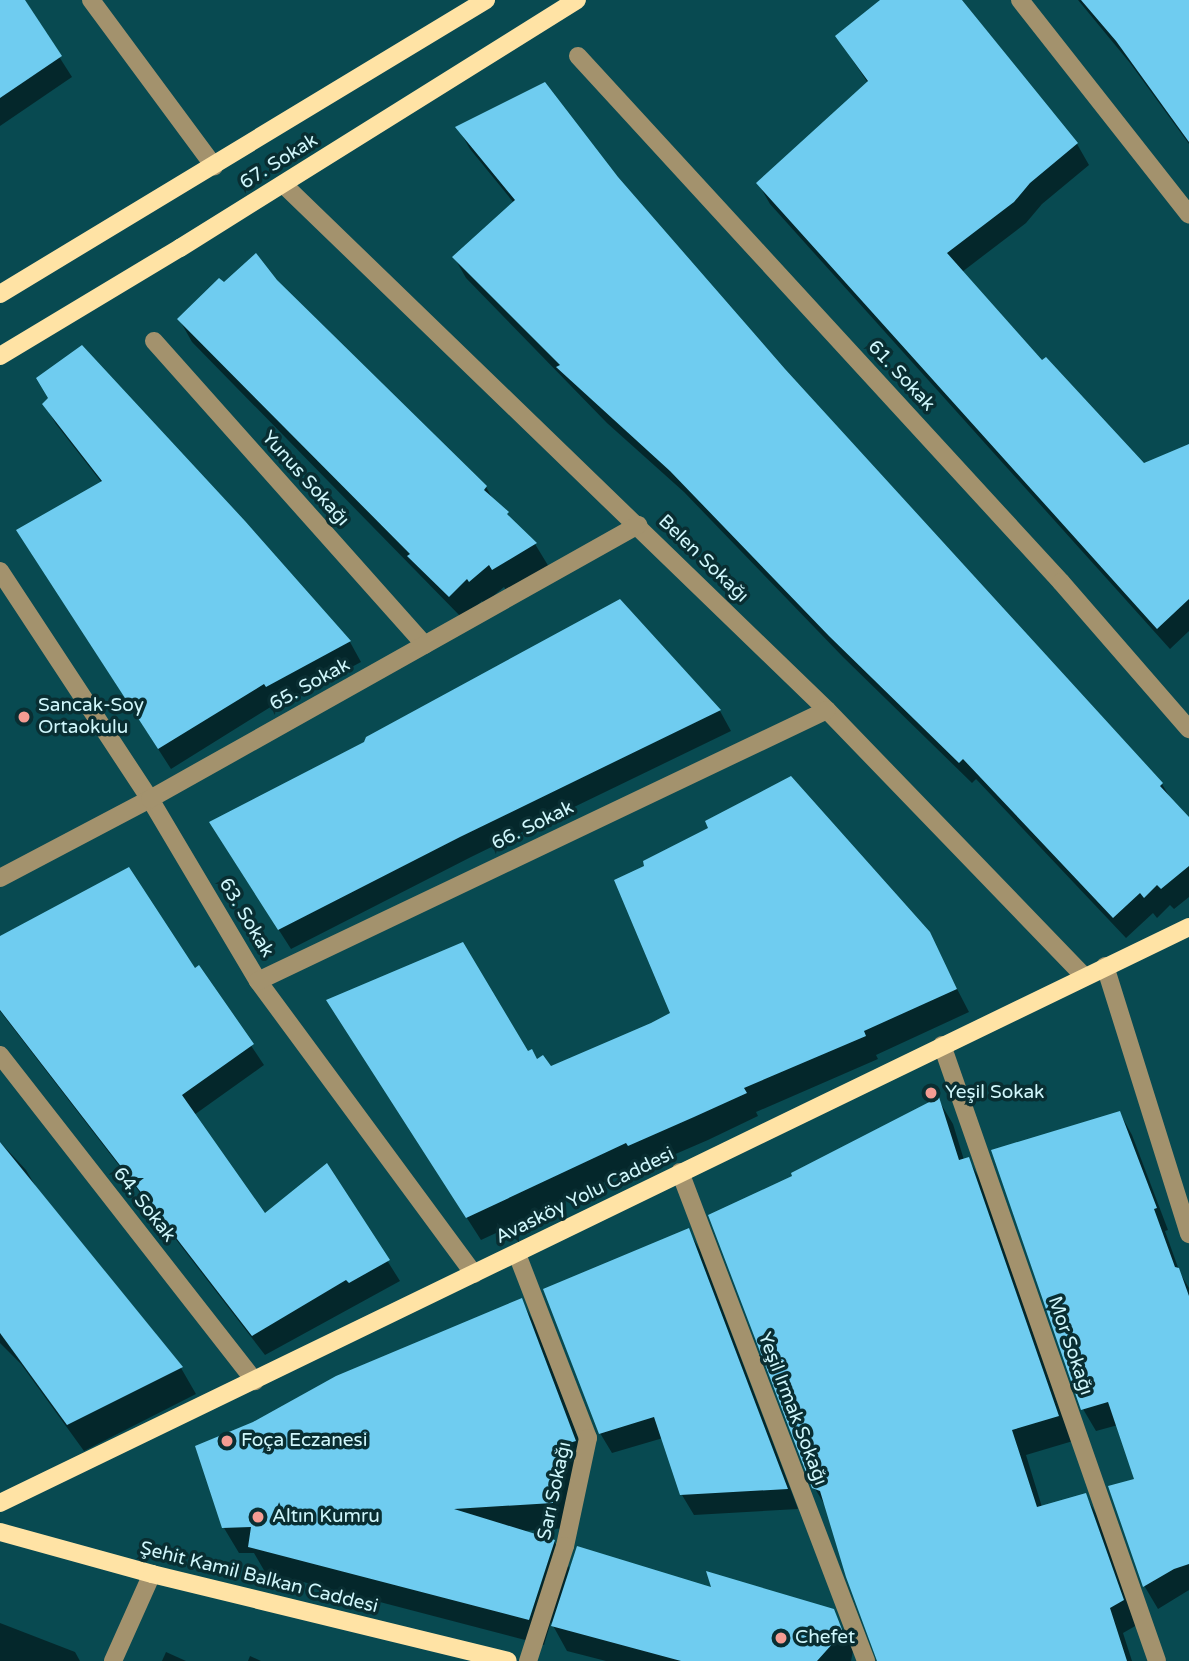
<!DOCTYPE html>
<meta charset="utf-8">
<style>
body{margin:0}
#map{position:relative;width:1189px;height:1661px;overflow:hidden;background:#084a51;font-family:"Varela Round",sans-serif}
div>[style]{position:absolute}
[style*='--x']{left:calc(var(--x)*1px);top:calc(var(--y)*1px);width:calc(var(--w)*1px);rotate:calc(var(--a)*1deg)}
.shadow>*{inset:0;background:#0007}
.building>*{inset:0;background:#6fccf0}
.minor>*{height:18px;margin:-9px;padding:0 9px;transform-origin:9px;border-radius:9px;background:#a3926d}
.major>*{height:18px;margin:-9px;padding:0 9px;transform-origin:9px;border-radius:9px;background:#ffe3a5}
.dots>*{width:19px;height:19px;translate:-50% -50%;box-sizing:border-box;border:4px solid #092e32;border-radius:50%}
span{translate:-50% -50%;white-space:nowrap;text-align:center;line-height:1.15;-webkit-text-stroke:7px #092e32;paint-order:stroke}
.street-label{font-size:19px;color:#d0f7fc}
.poi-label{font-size:19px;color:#d0f7fc}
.left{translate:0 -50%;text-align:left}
</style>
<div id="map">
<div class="shadow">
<i style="clip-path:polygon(0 0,23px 0,72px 77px,0 126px)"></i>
<i style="clip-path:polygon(883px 0,962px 0,1077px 144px,1089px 165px,1042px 204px,1026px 223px,962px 272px,1042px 363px,1144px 465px,1189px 446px,1189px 631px,1170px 649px,770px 204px,758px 183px,868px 83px,837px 37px)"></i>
<i style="clip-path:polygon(1078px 0,1189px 0,1189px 144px,1130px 63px)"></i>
<i style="clip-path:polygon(458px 128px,616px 178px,783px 371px,1162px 784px,1172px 801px,1189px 820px,1189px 897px,1174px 909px,1170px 905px,1157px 918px,1153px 913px,1126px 938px,976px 779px,972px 783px,843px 657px,684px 492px,607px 423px,466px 278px,454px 257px,514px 203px,470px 149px)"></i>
<i style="clip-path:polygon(276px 281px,486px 487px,494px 501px,535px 544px,549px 567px,507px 592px,504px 587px,484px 604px,482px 601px,463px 619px,192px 342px,179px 319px,224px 284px)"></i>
<i style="clip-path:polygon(44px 404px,244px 523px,350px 642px,361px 662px,279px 706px,277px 703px,171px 769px,30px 550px,102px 483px,56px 424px)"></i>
<i style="clip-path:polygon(620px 601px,720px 711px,731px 731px,471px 857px,291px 949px,223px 843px,366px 743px)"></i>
<i style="clip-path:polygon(928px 933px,969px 1012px,876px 1055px,878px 1059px,756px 1112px,758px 1116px,708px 1140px,643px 1168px,641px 1165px,481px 1240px,342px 1023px,528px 1054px,550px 1069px)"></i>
<i style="clip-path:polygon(0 937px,194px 971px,199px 968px,264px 1065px,194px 1115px,265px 1216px,327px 1165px,400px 1281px,265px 1355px,0 1011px)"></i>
<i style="clip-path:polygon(938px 1099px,953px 1124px,964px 1160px,968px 1159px,983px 1184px,1073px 1441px,1026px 1455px,1042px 1507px,1085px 1495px,1100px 1520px,1137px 1625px,1123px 1633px,1132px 1661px,878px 1661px,826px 1507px,814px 1487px,794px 1177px)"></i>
<i style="clip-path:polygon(1120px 1113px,1132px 1135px,1168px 1230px,1165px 1231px,1180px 1273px,1189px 1288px,1189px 1590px,1158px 1609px,1145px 1587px,1110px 1488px,1136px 1480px,1118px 1425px,1096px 1431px,1083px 1409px)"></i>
<i style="clip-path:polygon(0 1142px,26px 1170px,36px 1187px,181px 1368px,196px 1394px,84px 1451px,21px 1364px,0 1343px)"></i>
<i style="clip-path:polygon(688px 1230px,700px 1250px,798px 1509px,694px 1515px,682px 1495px,663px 1438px,612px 1453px,600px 1433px)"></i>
<i style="clip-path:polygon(521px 1300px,536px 1326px,589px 1466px,568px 1528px,522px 1531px,554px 1541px,571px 1571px,714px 1590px,833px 1611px,853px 1651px,851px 1661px,606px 1661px,567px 1651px,551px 1622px,544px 1645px,265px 1572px,254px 1553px,239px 1553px,224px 1528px,254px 1423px)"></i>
<i style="clip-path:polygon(0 1623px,75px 1652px,80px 1661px,0 1661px)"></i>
<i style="clip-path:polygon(166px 1652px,186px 1661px,162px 1661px)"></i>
<i style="clip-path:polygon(250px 1656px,261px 1661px,248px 1661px)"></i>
</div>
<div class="building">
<i style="clip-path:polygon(0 0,25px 0,62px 56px,0 98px)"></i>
<i style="clip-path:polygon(880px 0,962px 0,1078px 143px,1030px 183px,1014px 202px,947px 253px,1042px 360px,1046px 357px,1144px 463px,1189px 444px,1189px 599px,1157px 629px,756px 183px,868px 81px,835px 36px)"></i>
<i style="clip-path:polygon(1081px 0,1189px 0,1189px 142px,1116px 41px)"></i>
<i style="clip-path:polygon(545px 82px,618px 177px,785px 369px,1163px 783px,1160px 786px,1189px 817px,1189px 866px,1161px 889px,1157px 885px,1144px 898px,1140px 893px,1113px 918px,963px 759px,959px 763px,829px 636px,670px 471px,556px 367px,560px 365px,452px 257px,515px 200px,455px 127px)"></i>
<i style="clip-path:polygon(256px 253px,277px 280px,487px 486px,484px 490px,509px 512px,507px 514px,537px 543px,492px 570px,489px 565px,469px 582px,467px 579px,449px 597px,407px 556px,410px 554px,177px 319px,219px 278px,224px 282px)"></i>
<i style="clip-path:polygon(82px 345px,245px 521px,351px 641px,266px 687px,264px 684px,158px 749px,16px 530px,102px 481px,42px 404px,48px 398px,36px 378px)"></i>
<i style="clip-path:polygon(620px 599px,721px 710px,460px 837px,278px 930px,209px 822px,364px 742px,366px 737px)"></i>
<i style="clip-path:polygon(791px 776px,930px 932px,957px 989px,864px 1031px,866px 1036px,744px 1088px,747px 1093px,694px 1117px,628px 1146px,626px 1143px,466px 1218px,326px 1000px,463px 942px,528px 1051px,532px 1049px,537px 1059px,543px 1055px,551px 1066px,651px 1023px,670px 1013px,614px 880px,644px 866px,643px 861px,708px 828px,705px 821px)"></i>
<i style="clip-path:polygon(129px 867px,195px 968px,199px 965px,254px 1044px,182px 1095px,265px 1213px,327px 1163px,390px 1260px,349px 1283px,346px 1280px,252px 1336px,0 1010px,0 936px)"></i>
<i style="clip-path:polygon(939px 1097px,959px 1160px,969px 1157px,1059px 1416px,1012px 1430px,1037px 1507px,1086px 1493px,1124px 1600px,1110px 1608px,1127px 1661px,877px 1661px,846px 1577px,820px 1491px,812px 1488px,708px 1215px,792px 1176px,791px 1173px)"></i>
<i style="clip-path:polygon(1120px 1111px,1157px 1208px,1154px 1209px,1175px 1267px,1179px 1268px,1189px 1296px,1189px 1564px,1174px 1569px,1143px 1587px,1108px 1486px,1134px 1479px,1108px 1402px,1081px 1410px,991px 1150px)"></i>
<i style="clip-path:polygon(0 1142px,183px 1367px,67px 1425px,0 1333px)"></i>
<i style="clip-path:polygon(689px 1228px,788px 1489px,680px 1495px,654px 1417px,599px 1434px,543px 1289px)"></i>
<i style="clip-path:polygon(522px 1298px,576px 1441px,569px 1443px,553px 1503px,454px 1509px,555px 1540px,529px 1620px,248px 1547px,251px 1527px,222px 1528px,195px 1446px,253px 1422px,336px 1376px)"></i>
<i style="clip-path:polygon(577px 1546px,711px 1587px,706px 1571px,834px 1609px,843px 1632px,817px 1661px,681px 1661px,551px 1626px)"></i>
</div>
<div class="minor">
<i style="--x:91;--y:0;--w:207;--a:53.5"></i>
<i style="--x:1020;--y:0;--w:273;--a:51.8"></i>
<i style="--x:578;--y:56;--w:714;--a:47.44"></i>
<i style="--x:1061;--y:582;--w:195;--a:49"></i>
<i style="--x:283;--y:184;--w:757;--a:44.04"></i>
<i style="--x:827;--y:710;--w:370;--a:46"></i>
<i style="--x:154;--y:341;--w:407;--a:48.3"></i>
<i style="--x:0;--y:571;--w:273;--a:56.7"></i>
<i style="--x:150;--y:799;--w:212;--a:59.3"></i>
<i style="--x:258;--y:981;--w:364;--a:53.6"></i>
<i style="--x:0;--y:878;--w:170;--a:-27.8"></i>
<i style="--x:150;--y:799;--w:560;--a:-29.31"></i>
<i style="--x:1105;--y:966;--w:281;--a:72.6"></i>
<i style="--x:258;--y:981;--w:630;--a:-25.47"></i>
<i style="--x:942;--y:1045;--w:652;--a:70.76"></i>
<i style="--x:0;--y:1055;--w:414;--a:52"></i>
<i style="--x:680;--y:1172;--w:523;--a:69.17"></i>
<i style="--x:517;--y:1254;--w:197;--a:68.9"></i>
<i style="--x:588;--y:1438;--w:110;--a:102"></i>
<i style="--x:565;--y:1546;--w:121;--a:107.8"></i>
<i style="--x:113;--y:1661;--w:95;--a:-65.9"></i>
</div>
<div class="major">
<i style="--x:0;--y:294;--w:568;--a:-31.17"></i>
<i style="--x:0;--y:356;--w:210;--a:-31"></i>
<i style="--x:180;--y:248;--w:468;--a:-32"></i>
<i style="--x:0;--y:1503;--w:1321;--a:-25.85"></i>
<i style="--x:0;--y:1532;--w:158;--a:15.4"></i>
<i style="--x:152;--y:1574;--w:366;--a:13.7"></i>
</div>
<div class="dots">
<i style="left:24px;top:717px;background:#f59c93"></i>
<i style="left:931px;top:1093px;background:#f59c93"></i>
<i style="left:227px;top:1441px;background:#f59c93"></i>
<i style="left:258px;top:1517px;background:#f59c93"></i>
<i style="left:781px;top:1638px;background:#f59c93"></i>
</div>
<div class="street-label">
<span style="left:279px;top:162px;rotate:-32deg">67. Sokak</span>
<span style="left:901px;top:376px;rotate:47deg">61. Sokak</span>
<span style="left:305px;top:479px;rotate:48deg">Yunus Sokağı</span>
<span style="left:703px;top:559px;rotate:44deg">Belen Sokağı</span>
<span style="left:310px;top:685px;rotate:-29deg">65. Sokak</span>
<span style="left:533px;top:826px;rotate:-26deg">66. Sokak</span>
<span style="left:246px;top:918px;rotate:59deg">63. Sokak</span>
<span style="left:585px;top:1196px;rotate:-26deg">Avasköy Yolu Caddesi</span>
<span style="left:144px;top:1205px;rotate:52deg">64. Sokak</span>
<span style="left:1070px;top:1346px;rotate:71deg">Mor Sokağı</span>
<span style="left:792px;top:1409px;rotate:69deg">Yeşil Irmak Sokağı</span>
<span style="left:555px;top:1491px;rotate:-78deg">Sarı Sokağı</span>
<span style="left:259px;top:1578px;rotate:14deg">Şehit Kamil Balkan Caddesi</span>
</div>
<div class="poi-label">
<span class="left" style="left:38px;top:717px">Sancak-Soy<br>Ortaokulu</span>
<span class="left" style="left:945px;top:1093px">Yeşil Sokak</span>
<span class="left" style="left:241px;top:1441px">Foça Eczanesi</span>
<span class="left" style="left:272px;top:1517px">Altın Kumru</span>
<span class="left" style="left:795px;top:1638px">Chefet</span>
</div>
</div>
